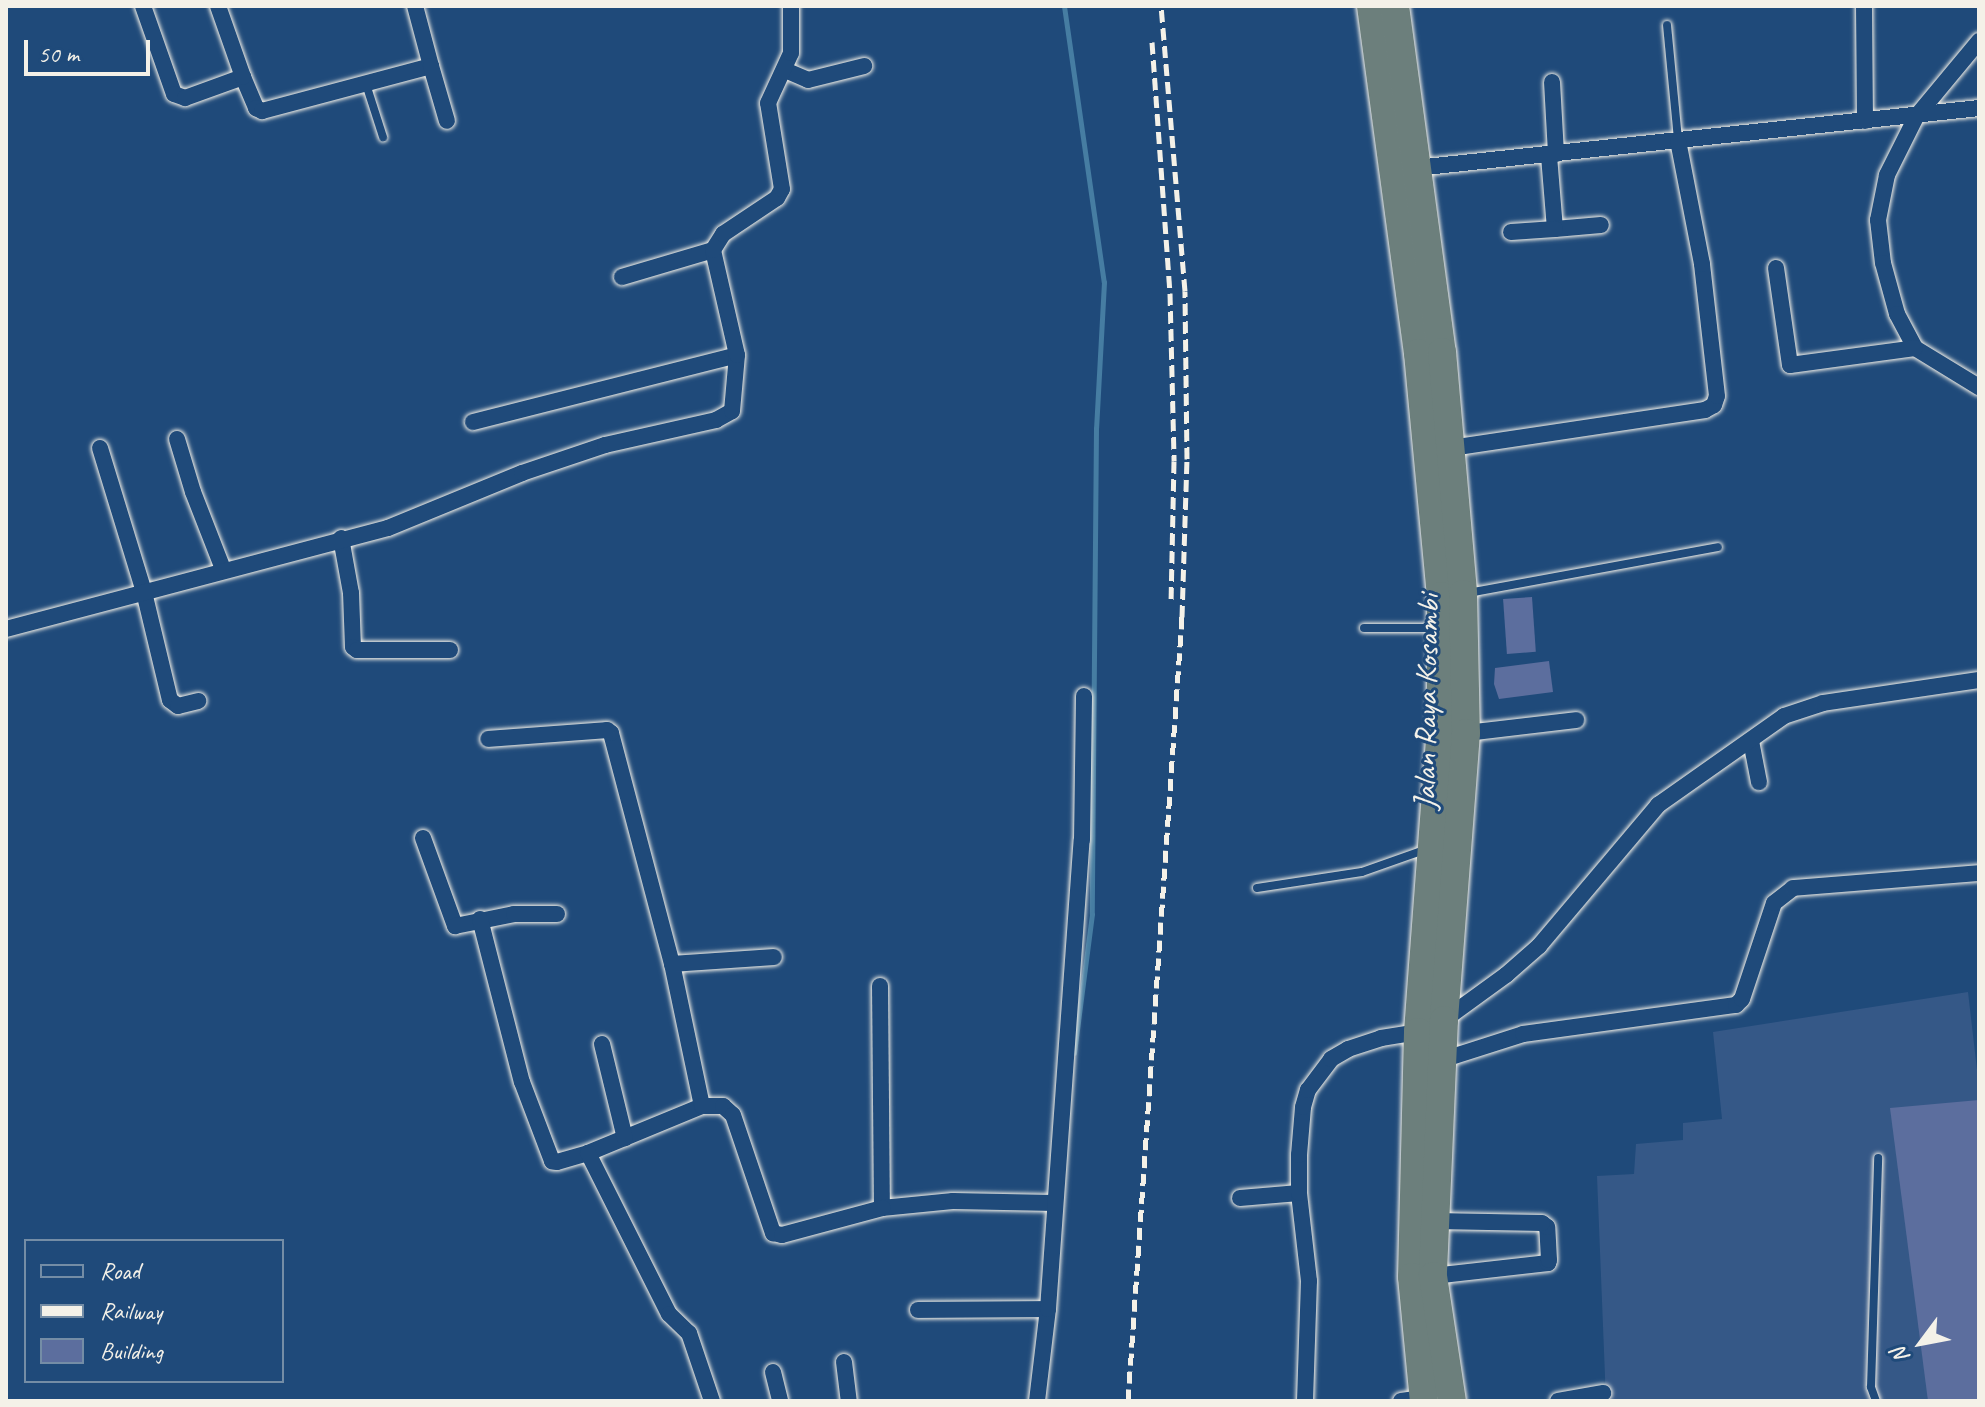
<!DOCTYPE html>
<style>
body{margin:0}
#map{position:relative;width:1985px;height:1407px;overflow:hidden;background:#1f4a7a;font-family:Caveat,sans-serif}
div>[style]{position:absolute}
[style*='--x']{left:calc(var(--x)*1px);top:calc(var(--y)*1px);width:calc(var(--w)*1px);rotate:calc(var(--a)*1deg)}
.built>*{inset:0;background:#355887}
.stream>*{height:5px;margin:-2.5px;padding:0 2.5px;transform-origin:2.5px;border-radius:2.5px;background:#467da2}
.building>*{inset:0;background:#5c6e9e;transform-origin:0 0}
.roads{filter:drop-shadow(0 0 2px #f4f1e8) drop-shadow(0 0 2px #f4f1e8)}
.service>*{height:8px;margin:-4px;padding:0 4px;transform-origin:4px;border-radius:4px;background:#1f4a7a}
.minor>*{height:16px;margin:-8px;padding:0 8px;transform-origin:8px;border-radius:8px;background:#1f4a7a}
.trunk>*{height:28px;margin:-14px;padding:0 14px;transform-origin:14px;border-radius:14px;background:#6c7f7c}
.rail>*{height:5px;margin-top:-2.5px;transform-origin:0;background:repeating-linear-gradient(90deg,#f4f1e8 0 12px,transparent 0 18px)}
span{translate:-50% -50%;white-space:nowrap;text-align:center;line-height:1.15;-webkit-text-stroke:6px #1f4a7a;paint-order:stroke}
.street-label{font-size:32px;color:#f4f1e8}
.frame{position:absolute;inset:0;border:8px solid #f4f1e8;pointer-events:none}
.legend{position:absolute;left:24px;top:1239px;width:260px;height:144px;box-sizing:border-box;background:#1f4a7a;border:2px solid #748da6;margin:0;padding:10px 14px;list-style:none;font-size:24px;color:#f4f1e8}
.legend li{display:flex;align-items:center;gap:16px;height:40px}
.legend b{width:40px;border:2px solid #748da6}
.north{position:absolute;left:1881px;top:1303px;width:80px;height:80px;-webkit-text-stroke:6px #1f4a7a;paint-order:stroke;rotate:238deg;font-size:22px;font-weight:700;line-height:32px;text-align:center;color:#f4f1e8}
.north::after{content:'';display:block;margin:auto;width:28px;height:36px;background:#f4f1e8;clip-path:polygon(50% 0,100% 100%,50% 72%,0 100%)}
.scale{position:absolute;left:24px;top:40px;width:126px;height:36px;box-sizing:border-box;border:4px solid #f4f1e8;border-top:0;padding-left:10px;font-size:24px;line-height:28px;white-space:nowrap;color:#f4f1e8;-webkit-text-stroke:6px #1f4a7a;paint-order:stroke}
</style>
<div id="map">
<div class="built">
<i style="clip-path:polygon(1968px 992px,1979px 1087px,1979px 1401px,1606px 1401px,1597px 1176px,1634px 1174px,1636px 1144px,1683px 1140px,1683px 1123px,1722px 1119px,1713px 1032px)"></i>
</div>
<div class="stream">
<i style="--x:1064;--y:6;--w:279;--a:81.8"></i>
<i style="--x:1104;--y:282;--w:146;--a:93.1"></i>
<i style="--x:1096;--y:428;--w:486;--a:90.5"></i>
<i style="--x:1092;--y:914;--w:140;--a:97.4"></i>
</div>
<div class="building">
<i style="left:1532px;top:597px;width:55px;height:29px;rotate:86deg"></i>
<i style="clip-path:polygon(1549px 661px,1553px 692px,1499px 699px,1494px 684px,1495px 668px)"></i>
<i style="clip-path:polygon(1979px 1100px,1979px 1400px,1928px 1401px,1890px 1108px)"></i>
</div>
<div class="roads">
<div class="service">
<i style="--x:1667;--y:25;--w:116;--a:84.5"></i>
<i style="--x:366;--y:84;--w:56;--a:72.2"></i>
<i style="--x:1468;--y:593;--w:254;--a:-10.4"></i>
<i style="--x:1364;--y:628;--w:72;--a:0"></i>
<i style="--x:1257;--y:888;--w:106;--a:-8.7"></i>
<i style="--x:1362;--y:872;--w:69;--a:-19.5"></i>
<i style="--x:1876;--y:1401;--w:15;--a:-110"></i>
<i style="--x:1871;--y:1387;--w:229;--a:-88.2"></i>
</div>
<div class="minor">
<i style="--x:143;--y:6;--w:93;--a:70.6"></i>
<i style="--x:174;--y:94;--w:12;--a:20"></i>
<i style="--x:185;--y:98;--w:62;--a:-19.9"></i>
<i style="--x:243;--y:77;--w:34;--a:67"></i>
<i style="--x:256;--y:108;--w:7;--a:27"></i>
<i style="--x:262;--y:111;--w:175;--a:-14.9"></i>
<i style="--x:431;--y:66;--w:62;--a:-104.9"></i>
<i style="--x:218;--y:6;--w:75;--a:70.6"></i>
<i style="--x:1864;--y:6;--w:115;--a:89.5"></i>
<i style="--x:1979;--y:41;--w:99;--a:129.7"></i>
<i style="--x:1916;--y:117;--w:65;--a:116.6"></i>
<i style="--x:1887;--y:175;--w:46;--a:101.3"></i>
<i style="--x:1878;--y:220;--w:43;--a:83.4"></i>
<i style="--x:1883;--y:263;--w:53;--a:74.6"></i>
<i style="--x:1897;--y:314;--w:38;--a:62"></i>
<i style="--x:1915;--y:348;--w:75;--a:31.4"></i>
<i style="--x:431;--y:66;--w:57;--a:73.8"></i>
<i style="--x:785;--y:70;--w:25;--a:23"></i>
<i style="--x:808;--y:80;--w:58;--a:-14"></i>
<i style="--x:1552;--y:82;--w:72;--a:86.8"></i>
<i style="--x:1549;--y:156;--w:73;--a:85.3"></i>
<i style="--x:1555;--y:229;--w:46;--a:-5"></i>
<i style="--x:1416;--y:168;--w:566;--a:-6.08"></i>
<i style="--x:1511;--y:232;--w:44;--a:-3.9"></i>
<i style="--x:1776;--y:268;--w:98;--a:81.8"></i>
<i style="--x:1790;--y:365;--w:126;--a:-7.7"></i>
<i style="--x:622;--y:277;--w:95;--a:-16.5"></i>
<i style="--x:473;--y:422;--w:272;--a:-14.2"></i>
<i style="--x:177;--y:439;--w:55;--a:73.2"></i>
<i style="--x:193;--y:492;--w:83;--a:68.7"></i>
<i style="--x:100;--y:448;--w:151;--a:73"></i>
<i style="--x:144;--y:592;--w:111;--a:76.5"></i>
<i style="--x:170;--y:700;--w:10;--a:37"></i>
<i style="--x:178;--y:706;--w:21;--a:-14"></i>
<i style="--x:1451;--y:448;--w:257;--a:-8.5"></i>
<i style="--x:1705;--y:410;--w:10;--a:-29"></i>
<i style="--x:1714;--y:405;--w:9;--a:-72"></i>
<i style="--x:1717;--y:396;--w:133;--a:-96.5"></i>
<i style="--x:1702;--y:264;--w:125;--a:-101"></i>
<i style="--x:341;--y:538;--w:56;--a:79.7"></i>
<i style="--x:351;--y:593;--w:54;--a:87.9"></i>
<i style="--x:353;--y:647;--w:5;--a:37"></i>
<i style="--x:357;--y:650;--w:93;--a:0"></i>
<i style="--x:6;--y:629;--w:395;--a:-14.8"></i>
<i style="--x:388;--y:528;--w:145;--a:-22.3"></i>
<i style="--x:522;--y:473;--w:88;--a:-18.6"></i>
<i style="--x:605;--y:445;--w:114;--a:-12.7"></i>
<i style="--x:716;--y:420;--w:18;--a:-29"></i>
<i style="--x:732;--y:411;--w:56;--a:-84.9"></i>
<i style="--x:737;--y:355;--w:108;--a:-102.9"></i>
<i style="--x:713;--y:250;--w:19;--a:-58"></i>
<i style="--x:723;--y:234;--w:65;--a:-33.7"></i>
<i style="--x:777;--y:198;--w:10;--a:-61"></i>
<i style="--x:782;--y:189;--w:87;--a:-99.2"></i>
<i style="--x:768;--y:103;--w:55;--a:-65.3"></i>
<i style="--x:791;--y:53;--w:47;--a:-90"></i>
<i style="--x:1466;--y:733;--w:111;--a:-6.7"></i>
<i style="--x:1751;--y:741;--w:42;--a:79"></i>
<i style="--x:423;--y:838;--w:94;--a:70"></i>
<i style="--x:455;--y:926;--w:60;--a:-11.5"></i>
<i style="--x:514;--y:914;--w:43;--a:0"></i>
<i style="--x:480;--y:919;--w:168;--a:75.6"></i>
<i style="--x:522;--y:1082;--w:85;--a:69.2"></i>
<i style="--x:552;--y:1161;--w:5;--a:11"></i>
<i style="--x:557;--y:1162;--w:32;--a:-16"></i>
<i style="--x:588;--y:1153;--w:123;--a:-22.4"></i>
<i style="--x:702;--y:1106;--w:145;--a:-101.9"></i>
<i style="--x:672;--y:964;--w:239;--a:-104.8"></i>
<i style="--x:611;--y:733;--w:5;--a:-143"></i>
<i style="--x:607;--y:730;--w:119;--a:175.7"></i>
<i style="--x:672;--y:964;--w:102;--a:-3.9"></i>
<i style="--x:880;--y:986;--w:222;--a:89.5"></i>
<i style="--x:882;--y:1208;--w:71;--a:-5.6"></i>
<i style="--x:953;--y:1201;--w:101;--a:1.1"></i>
<i style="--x:1444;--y:1020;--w:77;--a:-36"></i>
<i style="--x:1506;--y:975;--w:44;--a:-41.3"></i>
<i style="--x:1539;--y:946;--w:185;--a:-49.8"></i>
<i style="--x:1658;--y:805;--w:154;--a:-35.2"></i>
<i style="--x:1784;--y:716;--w:41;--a:-18.4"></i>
<i style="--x:1823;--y:703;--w:158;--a:-8.4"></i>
<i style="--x:602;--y:1044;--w:97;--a:76.3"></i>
<i style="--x:1442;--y:1060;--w:85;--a:-17.8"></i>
<i style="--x:1523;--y:1034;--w:215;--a:-7.8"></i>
<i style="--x:1736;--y:1005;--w:8;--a:-45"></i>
<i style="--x:1742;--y:999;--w:101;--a:-71.6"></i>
<i style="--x:1774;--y:903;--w:24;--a:-38"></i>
<i style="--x:1793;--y:888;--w:187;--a:-4.6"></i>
<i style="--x:702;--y:1106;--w:21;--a:0"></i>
<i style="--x:723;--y:1106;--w:13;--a:42"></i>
<i style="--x:733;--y:1115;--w:125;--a:71.3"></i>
<i style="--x:773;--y:1233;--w:9;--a:13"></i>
<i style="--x:782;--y:1235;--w:104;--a:-15.1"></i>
<i style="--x:588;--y:1153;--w:180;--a:63.3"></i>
<i style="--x:669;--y:1314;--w:28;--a:44"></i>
<i style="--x:689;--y:1333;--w:72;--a:71.3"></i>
<i style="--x:1240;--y:1198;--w:59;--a:-4.8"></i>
<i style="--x:1433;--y:1276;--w:116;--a:-6.4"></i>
<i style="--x:1548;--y:1263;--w:3;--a:-72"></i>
<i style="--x:1549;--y:1260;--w:33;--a:-93"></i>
<i style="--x:1547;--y:1227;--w:6;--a:-141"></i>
<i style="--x:1542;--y:1223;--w:107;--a:-178.9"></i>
<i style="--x:918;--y:1310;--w:130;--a:-0.4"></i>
<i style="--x:844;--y:1362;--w:39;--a:83"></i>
<i style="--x:773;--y:1372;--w:30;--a:76"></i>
<i style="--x:1037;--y:1401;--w:93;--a:-83.2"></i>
<i style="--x:1048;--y:1309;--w:470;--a:-85.9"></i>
<i style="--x:1082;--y:840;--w:144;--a:-89.2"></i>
<i style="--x:1305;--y:1401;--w:120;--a:-88.1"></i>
<i style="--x:1309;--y:1281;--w:89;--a:-96.5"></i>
<i style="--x:1299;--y:1193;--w:38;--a:-90"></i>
<i style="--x:1299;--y:1155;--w:48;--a:-85.2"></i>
<i style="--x:1303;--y:1107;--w:18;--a:-74"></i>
<i style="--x:1308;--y:1090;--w:39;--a:-53"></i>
<i style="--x:1331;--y:1059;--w:20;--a:-30"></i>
<i style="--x:1348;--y:1049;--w:35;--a:-18"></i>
<i style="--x:1381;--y:1038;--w:37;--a:-9"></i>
<i style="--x:1401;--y:1401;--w:22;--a:-8"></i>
<i style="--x:1558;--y:1401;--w:46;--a:-10.1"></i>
</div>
<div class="trunk">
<i style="--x:1371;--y:6;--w:350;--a:82.3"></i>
<i style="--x:1418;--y:353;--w:244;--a:84.6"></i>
<i style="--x:1441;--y:596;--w:130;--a:90"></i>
<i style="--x:1441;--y:726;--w:307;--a:94.3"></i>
<i style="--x:1418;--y:1032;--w:245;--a:91.4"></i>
<i style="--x:1412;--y:1277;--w:125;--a:84.5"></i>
<i style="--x:1395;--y:6;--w:349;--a:82.3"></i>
<i style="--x:1442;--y:352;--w:243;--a:85"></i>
<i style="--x:1463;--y:594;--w:139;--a:88.8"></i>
<i style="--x:1466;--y:733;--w:288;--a:94.4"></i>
<i style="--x:1444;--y:1020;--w:256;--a:92.5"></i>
<i style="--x:1433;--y:1276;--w:126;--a:81.4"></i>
</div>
</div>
<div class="rail">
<i style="--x:1152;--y:42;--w:252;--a:85.9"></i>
<i style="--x:1170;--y:293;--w:168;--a:88.6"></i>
<i style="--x:1174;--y:461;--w:140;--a:91.2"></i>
<i style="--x:1128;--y:1401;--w:786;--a:-86.06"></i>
<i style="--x:1182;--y:617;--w:158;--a:-88.2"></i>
<i style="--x:1187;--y:459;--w:168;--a:-90.7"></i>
<i style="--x:1185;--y:291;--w:286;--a:-94.8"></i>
</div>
<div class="street-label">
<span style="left:1427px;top:702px;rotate:-89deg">Jalan Raya Kosambi</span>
</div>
<div class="frame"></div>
<ul class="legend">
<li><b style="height:10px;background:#1f4a7a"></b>Road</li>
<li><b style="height:10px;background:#f4f1e8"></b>Railway</li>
<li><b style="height:22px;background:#5c6e9e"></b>Building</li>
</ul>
<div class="north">N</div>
<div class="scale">50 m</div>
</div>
